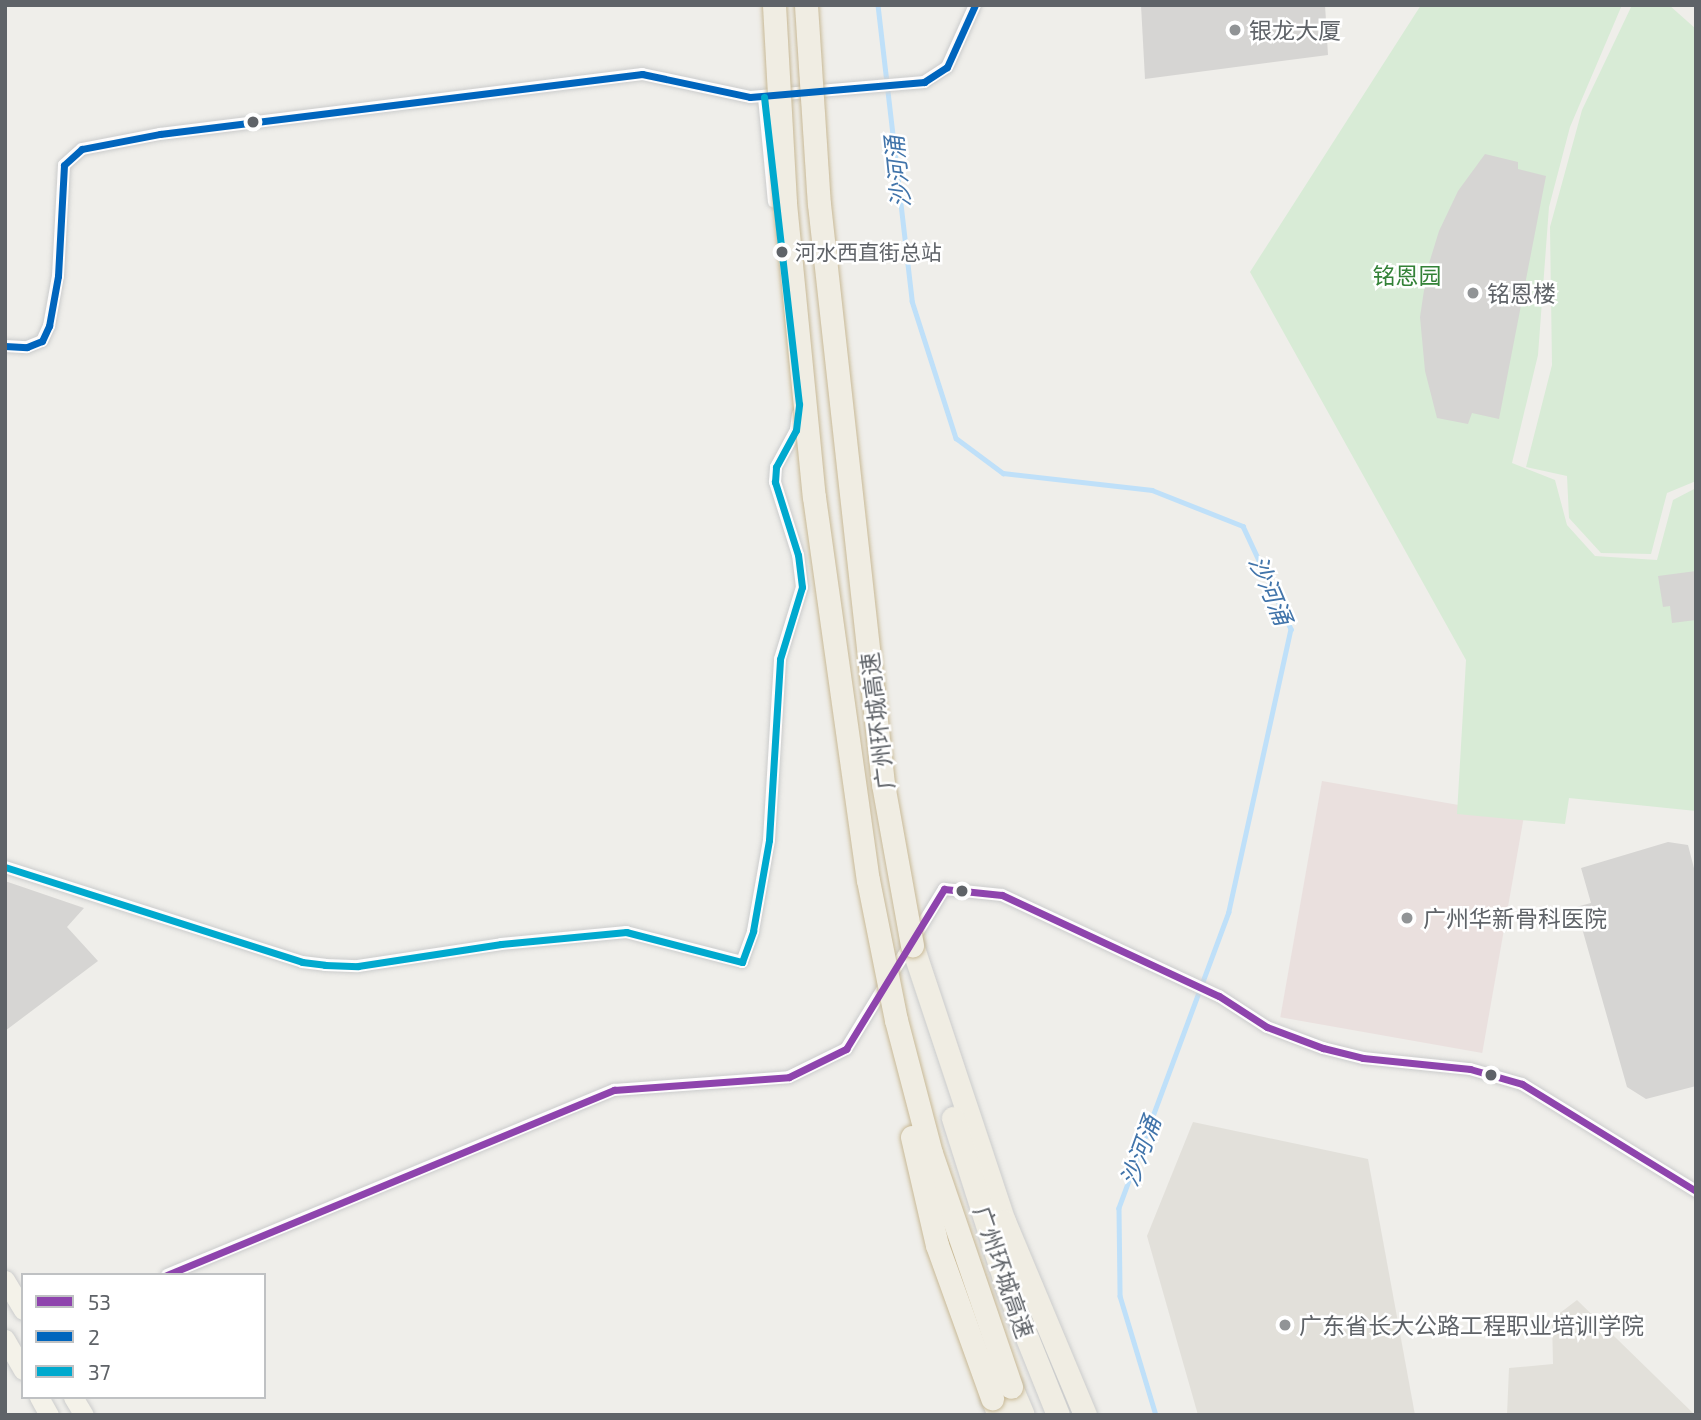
<!DOCTYPE html>
<meta charset="utf-8">
<style>
body{margin:0}
#map{position:relative;width:1701px;height:1420px;overflow:hidden;background:#efeeea;font-family:"Exo 2","Noto Sans SC",sans-serif}
div>[style]{position:absolute}
[style*='--x']{left:calc(var(--x)*1px);top:calc(var(--y)*1px);width:calc(var(--w)*1px);rotate:calc(var(--a)*1deg)}
.education>*{inset:0;background:#e2e0da}
.medical>*{inset:0;background:#eae0de;transform-origin:0 0}
.green>*{inset:0;background:#d8ebd6}
.stream>*{height:4.5px;margin:-2.25px;padding:0 2.25px;transform-origin:2.25px;border-radius:2.25px;background:#bfe0f9}
.building>*{inset:0;background:#d6d5d3}
.roads{filter:drop-shadow(0 0 2px #cbcccc) drop-shadow(0 0 2px #cbcccc)}
.minor>*{height:12px;margin:-6px;padding:0 6px;transform-origin:6px;border-radius:6px;background:#fdfcfc}
.primary>*{height:19px;margin:-9.5px;padding:0 9.5px;transform-origin:9.5px;border-radius:9.5px;background:#f4f2e9}
.motorway>*{height:23px;margin:-11.5px;padding:0 11.5px;transform-origin:11.5px;border-radius:11.5px;background:#f0ede3}
.bridges{filter:drop-shadow(0 0 2px #c8b996) drop-shadow(0 0 2px #c8b996)}
.motorway-bridge>*{height:23px;margin:-11.5px;padding:0 11.5px;transform-origin:11.5px;border-radius:11.5px;background:#f0ede3}
.bus-1>*{height:7px;margin:-3.5px;padding:0 3.5px;transform-origin:3.5px;border-radius:3.5px;background:#8e44ad}
.bus-2>*{height:7px;margin:-3.5px;padding:0 3.5px;transform-origin:3.5px;border-radius:3.5px;background:#0065bd}
.bus-3>*{height:7px;margin:-3.5px;padding:0 3.5px;transform-origin:3.5px;border-radius:3.5px;background:#00a9ce}
.dots>*{width:19px;height:19px;translate:-50% -50%;box-sizing:border-box;border:4px solid #fff;border-radius:50%}
span{translate:-50% -50%;white-space:nowrap;text-align:center;line-height:1.15;-webkit-text-stroke:5px #fff;paint-order:stroke}
.bus-label{font-size:21px;color:#5f6368}
.left{translate:0 -50%;text-align:left}
.poi-label{font-size:23px;color:#5f6368}
.park-label{font-size:23px;color:#348238}
.street-label{font-size:23px;color:#5f6368}
.water-label{font-size:24px;color:#4174aa;font-style:italic}
.frame{position:absolute;inset:0;border:7px solid #5f6368;pointer-events:none}
.legend{position:absolute;left:21px;top:1273px;width:245px;height:126px;box-sizing:border-box;background:#fff;border:2px solid #bfc1c3;margin:0;padding:9px 12px;list-style:none;font-size:21px;color:#5f6368}
.legend li{display:flex;align-items:center;gap:14px;height:35px}
.legend b{width:35px;border:2px solid #bfc1c3}
</style>
<div id="map">
<div class="education">
<i style="clip-path:polygon(1193px 1122px,1368px 1159px,1415px 1415px,1198px 1415px,1147px 1236px)"></i>
<i style="clip-path:polygon(1577px 1300px,1695px 1415px,1507px 1415px,1509px 1368px,1553px 1364px,1552px 1319px)"></i>
</div>
<div class="medical">
<i style="left:1322px;top:781px;width:205px;height:240px;rotate:10deg"></i>
</div>
<div class="green">
<i style="clip-path:polygon(1421px 5px,1622px 5px,1570px 127px,1549px 207px,1538px 355px,1512px 463px,1555px 480px,1567px 525px,1595px 556px,1657px 560px,1673px 500px,1696px 488px,1696px 811px,1569px 798px,1565px 824px,1457px 814px,1466px 660px,1250px 272px)"></i>
<i style="clip-path:polygon(1632px 5px,1669px 5px,1696px 29px,1696px 481px,1667px 493px,1651px 554px,1601px 553px,1569px 518px,1567px 476px,1526px 467px,1552px 365px,1550px 227px,1582px 110px)"></i>
</div>
<div class="stream">
<i style="--x:878;--y:5;--w:298;--a:83.4"></i>
<i style="--x:912;--y:301;--w:144;--a:72.2"></i>
<i style="--x:956;--y:438;--w:59;--a:36.7"></i>
<i style="--x:1003;--y:473;--w:150;--a:6.5"></i>
<i style="--x:1152;--y:490;--w:98;--a:21.6"></i>
<i style="--x:1243;--y:526;--w:114;--a:65"></i>
<i style="--x:1291;--y:629;--w:290;--a:102.4"></i>
<i style="--x:1229;--y:912;--w:316;--a:110.4"></i>
<i style="--x:1119;--y:1208;--w:88;--a:89.3"></i>
<i style="--x:1120;--y:1296;--w:124;--a:73.2"></i>
</div>
<div class="building">
<i style="clip-path:polygon(1141px 5px,1325px 5px,1328px 55px,1145px 79px)"></i>
<i style="clip-path:polygon(1485px 154px,1518px 162px,1518px 169px,1546px 176px,1499px 419px,1472px 413px,1468px 424px,1437px 418px,1425px 371px,1420px 317px,1427px 270px,1439px 231px,1458px 191px)"></i>
<i style="clip-path:polygon(1696px 571px,1696px 620px,1672px 623px,1670px 606px,1663px 607px,1658px 576px)"></i>
<i style="clip-path:polygon(1668px 842px,1688px 845px,1696px 876px,1696px 1086px,1646px 1099px,1627px 1087px,1576px 907px,1591px 903px,1581px 868px)"></i>
<i style="clip-path:polygon(5px 881px,84px 908px,67px 927px,98px 961px,5px 1031px)"></i>
</div>
<div class="roads">
<div class="minor">
<i style="--x:764;--y:97;--w:105;--a:84.6"></i>
<i style="--x:5;--y:346;--w:22;--a:3"></i>
<i style="--x:27;--y:347;--w:16;--a:-22"></i>
<i style="--x:42;--y:341;--w:17;--a:-65"></i>
<i style="--x:49;--y:326;--w:51;--a:-79.8"></i>
<i style="--x:58;--y:276;--w:111;--a:-86.9"></i>
<i style="--x:64;--y:165;--w:24;--a:-42"></i>
<i style="--x:82;--y:149;--w:79;--a:-10.9"></i>
<i style="--x:160;--y:134;--w:486;--a:-7.1"></i>
<i style="--x:642;--y:74;--w:110;--a:12"></i>
<i style="--x:750;--y:97;--w:175;--a:-4.9"></i>
<i style="--x:924;--y:82;--w:27;--a:-33"></i>
<i style="--x:947;--y:67;--w:68;--a:-65.7"></i>
<i style="--x:5;--y:867;--w:312;--a:17.7"></i>
<i style="--x:302;--y:962;--w:23;--a:7"></i>
<i style="--x:325;--y:965;--w:33;--a:2"></i>
<i style="--x:358;--y:966;--w:145;--a:-8.7"></i>
<i style="--x:501;--y:944;--w:126;--a:-5.5"></i>
<i style="--x:626;--y:932;--w:120;--a:14.5"></i>
<i style="--x:742;--y:962;--w:33;--a:-70"></i>
<i style="--x:753;--y:931;--w:92;--a:-80"></i>
<i style="--x:769;--y:840;--w:181;--a:-86.5"></i>
<i style="--x:780;--y:659;--w:75;--a:-73"></i>
<i style="--x:802;--y:587;--w:32;--a:-97"></i>
<i style="--x:798;--y:555;--w:77;--a:-107.5"></i>
<i style="--x:775;--y:482;--w:15;--a:-86"></i>
<i style="--x:776;--y:467;--w:42;--a:-61.6"></i>
<i style="--x:796;--y:430;--w:16;--a:-83"></i>
<i style="--x:167;--y:1275;--w:484;--a:-22.5"></i>
<i style="--x:614;--y:1090;--w:175;--a:-4.2"></i>
<i style="--x:789;--y:1077;--w:64;--a:-26.2"></i>
<i style="--x:846;--y:1049;--w:188;--a:-58.5"></i>
<i style="--x:944;--y:889;--w:58;--a:5.9"></i>
<i style="--x:1002;--y:895;--w:239;--a:25"></i>
<i style="--x:1219;--y:996;--w:57;--a:32.9"></i>
<i style="--x:1267;--y:1027;--w:60;--a:20.6"></i>
<i style="--x:1323;--y:1048;--w:41;--a:14"></i>
<i style="--x:1363;--y:1058;--w:108;--a:5.9"></i>
<i style="--x:1470;--y:1069;--w:54;--a:16.1"></i>
<i style="--x:1522;--y:1084;--w:204;--a:31.6"></i>
</div>
<div class="primary">
<i style="--x:5;--y:1280;--w:35;--a:59"></i>
<i style="--x:5;--y:1339;--w:36;--a:60"></i>
<i style="--x:39;--y:1397;--w:21;--a:61"></i>
<i style="--x:73;--y:1397;--w:21;--a:59"></i>
</div>
<div class="motorway">
<i style="--x:912;--y:945;--w:291;--a:71.6"></i>
<i style="--x:1004;--y:1221;--w:210;--a:67.3"></i>
<i style="--x:953;--y:1118;--w:178;--a:72.4"></i>
<i style="--x:1007;--y:1288;--w:137;--a:68.1"></i>
<i style="--x:1011;--y:1387;--w:30;--a:67"></i>
<i style="--x:992;--y:1398;--w:18;--a:68"></i>
</div>
</div>
<div class="bridges">
<div class="motorway-bridge">
<i style="--x:774;--y:5;--w:198;--a:86.8"></i>
<i style="--x:785;--y:203;--w:295;--a:84.4"></i>
<i style="--x:814;--y:497;--w:387;--a:82"></i>
<i style="--x:868;--y:880;--w:143;--a:78.7"></i>
<i style="--x:896;--y:1020;--w:138;--a:75.3"></i>
<i style="--x:931;--y:1153;--w:247;--a:71.1"></i>
<i style="--x:806;--y:5;--w:199;--a:86.3"></i>
<i style="--x:819;--y:204;--w:584;--a:83.7"></i>
<i style="--x:883;--y:784;--w:164;--a:79.8"></i>
<i style="--x:912;--y:1137;--w:111;--a:77"></i>
<i style="--x:937;--y:1245;--w:163;--a:70.2"></i>
</div>
</div>
<div class="bus-1">
<i style="--x:167;--y:1275;--w:484;--a:-22.5"></i>
<i style="--x:614;--y:1090;--w:175;--a:-4.2"></i>
<i style="--x:789;--y:1077;--w:64;--a:-26.2"></i>
<i style="--x:846;--y:1049;--w:188;--a:-58.5"></i>
<i style="--x:944;--y:889;--w:58;--a:5.9"></i>
<i style="--x:1002;--y:895;--w:239;--a:25"></i>
<i style="--x:1219;--y:996;--w:57;--a:32.9"></i>
<i style="--x:1267;--y:1027;--w:60;--a:20.6"></i>
<i style="--x:1323;--y:1048;--w:41;--a:14"></i>
<i style="--x:1363;--y:1058;--w:108;--a:5.9"></i>
<i style="--x:1470;--y:1069;--w:54;--a:16.1"></i>
<i style="--x:1522;--y:1084;--w:204;--a:31.6"></i>
</div>
<div class="bus-2">
<i style="--x:5;--y:346;--w:22;--a:3"></i>
<i style="--x:27;--y:347;--w:16;--a:-22"></i>
<i style="--x:42;--y:341;--w:17;--a:-65"></i>
<i style="--x:49;--y:326;--w:51;--a:-79.8"></i>
<i style="--x:58;--y:276;--w:111;--a:-86.9"></i>
<i style="--x:64;--y:165;--w:24;--a:-42"></i>
<i style="--x:82;--y:149;--w:79;--a:-10.9"></i>
<i style="--x:160;--y:134;--w:486;--a:-7.1"></i>
<i style="--x:642;--y:74;--w:110;--a:12"></i>
<i style="--x:750;--y:97;--w:175;--a:-4.9"></i>
<i style="--x:924;--y:82;--w:27;--a:-33"></i>
<i style="--x:947;--y:67;--w:68;--a:-65.7"></i>
</div>
<div class="bus-3">
<i style="--x:5;--y:867;--w:312;--a:17.7"></i>
<i style="--x:302;--y:962;--w:23;--a:7"></i>
<i style="--x:325;--y:965;--w:33;--a:2"></i>
<i style="--x:358;--y:966;--w:145;--a:-8.7"></i>
<i style="--x:501;--y:944;--w:126;--a:-5.5"></i>
<i style="--x:626;--y:932;--w:120;--a:14.5"></i>
<i style="--x:742;--y:962;--w:33;--a:-70"></i>
<i style="--x:753;--y:931;--w:92;--a:-80"></i>
<i style="--x:769;--y:840;--w:181;--a:-86.5"></i>
<i style="--x:780;--y:659;--w:75;--a:-73"></i>
<i style="--x:802;--y:587;--w:32;--a:-97"></i>
<i style="--x:798;--y:555;--w:77;--a:-107.5"></i>
<i style="--x:775;--y:482;--w:15;--a:-86"></i>
<i style="--x:776;--y:467;--w:42;--a:-61.6"></i>
<i style="--x:796;--y:430;--w:26;--a:-83"></i>
<i style="--x:799;--y:404;--w:309;--a:-96.5"></i>
</div>
<div class="dots">
<i style="left:1235px;top:30px;background:#919496"></i>
<i style="left:253px;top:122px;background:#5f6368"></i>
<i style="left:782px;top:252px;background:#5f6368"></i>
<i style="left:1473px;top:293px;background:#919496"></i>
<i style="left:962px;top:891px;background:#5f6368"></i>
<i style="left:1407px;top:918px;background:#919496"></i>
<i style="left:1491px;top:1075px;background:#5f6368"></i>
<i style="left:1285px;top:1325px;background:#919496"></i>
</div>
<div class="bus-label">
<span class="left" style="left:795px;top:252px">河水西直街总站</span>
</div>
<div class="poi-label">
<span class="left" style="left:1249px;top:30px">银龙大厦</span>
<span class="left" style="left:1487px;top:293px">铭恩楼</span>
<span class="left" style="left:1423px;top:918px">广州华新骨科医院</span>
<span class="left" style="left:1299px;top:1325px">广东省长大公路工程职业培训学院</span>
</div>
<div class="park-label">
<span style="left:1407px;top:275px">铭恩园</span>
</div>
<div class="street-label">
<span style="left:877px;top:721px;rotate:-97deg">广州环城高速</span>
<span style="left:1004px;top:1272px;rotate:71deg">广州环城高速</span>
</div>
<div class="water-label">
<span style="left:897px;top:172px;rotate:-96deg">沙河涌</span>
<span style="left:1271px;top:590px;rotate:67deg">沙河涌</span>
<span style="left:1140px;top:1151px;rotate:-70deg">沙河涌</span>
</div>
<div class="frame"></div>
<ul class="legend">
<li><b style="height:9px;background:#8e44ad"></b>53</li>
<li><b style="height:9px;background:#0065bd"></b>2</li>
<li><b style="height:9px;background:#00a9ce"></b>37</li>
</ul>
</div>
